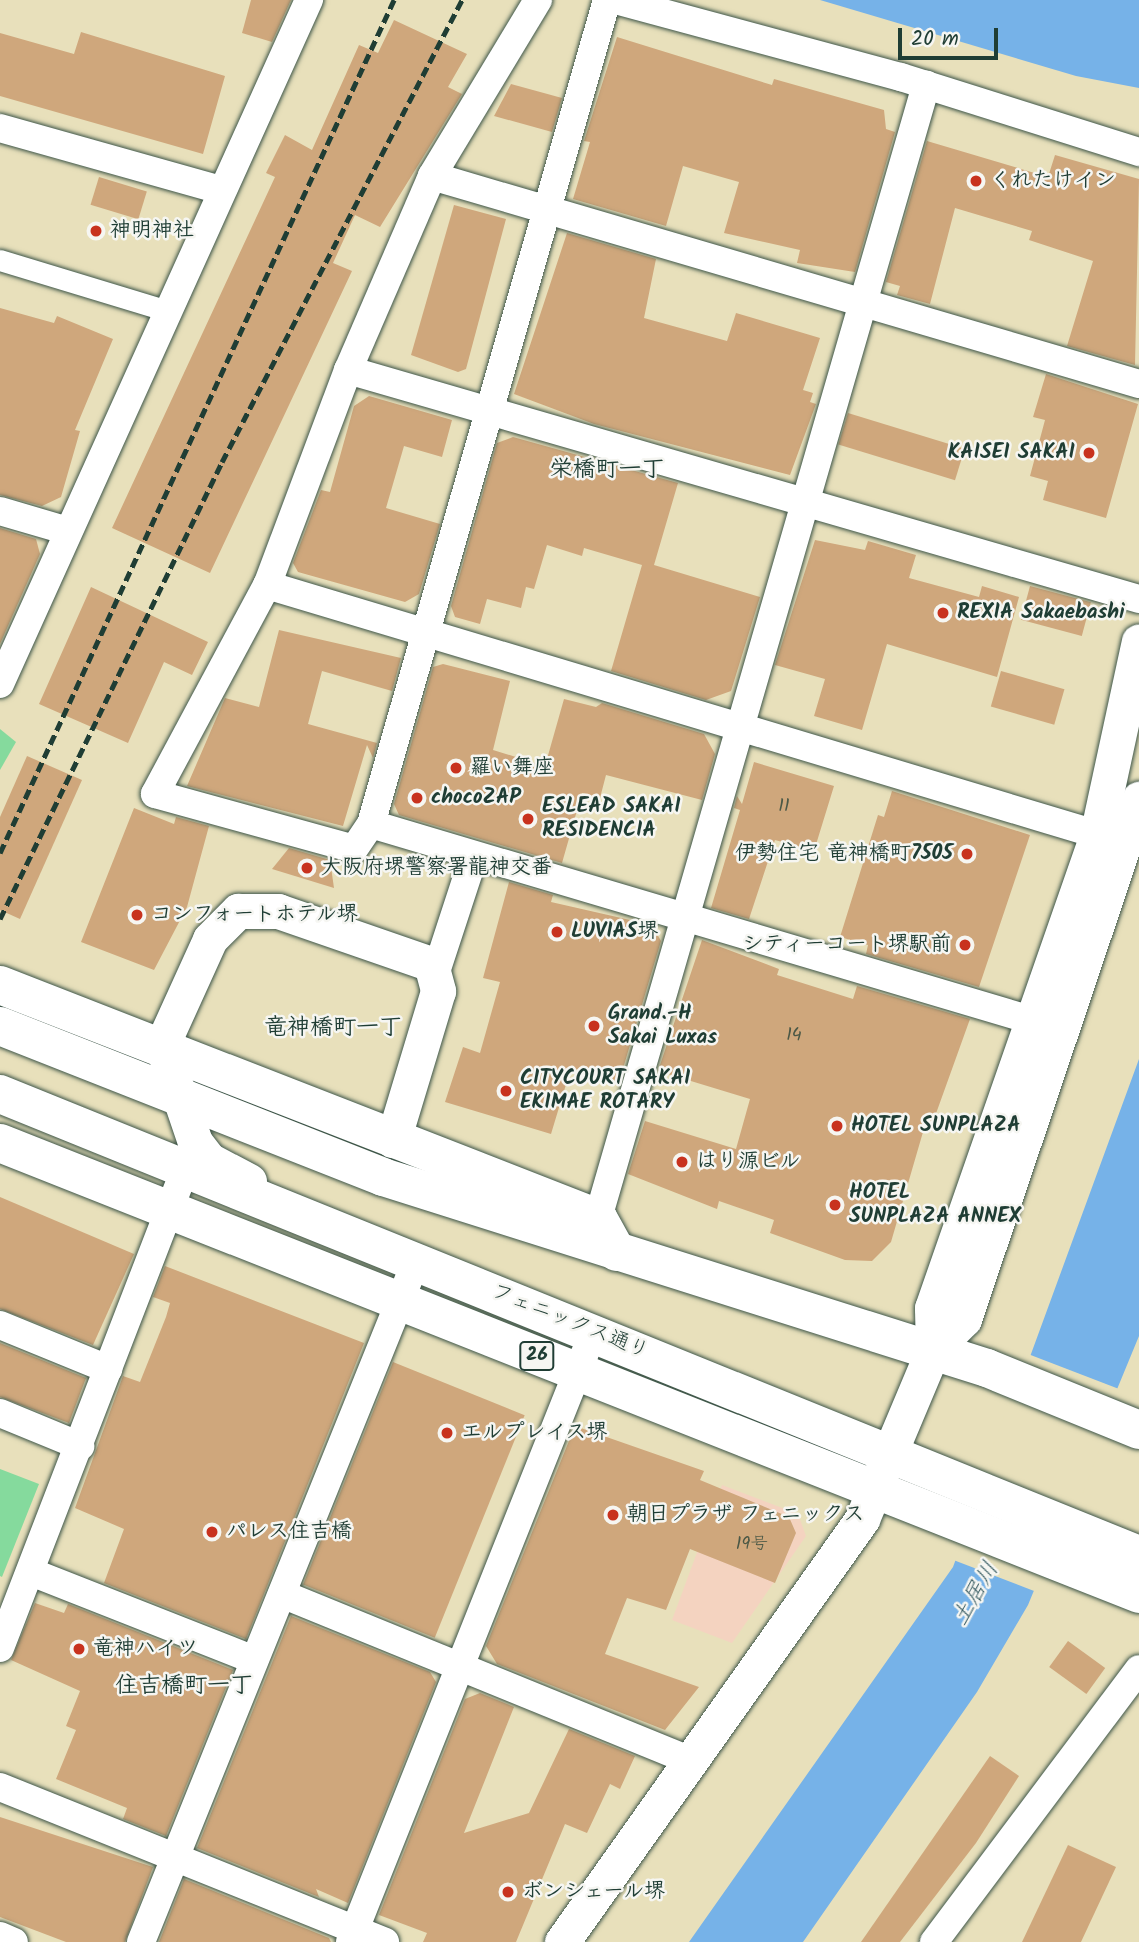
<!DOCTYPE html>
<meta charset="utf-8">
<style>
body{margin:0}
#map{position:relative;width:1139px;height:1942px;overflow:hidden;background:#e8e0bb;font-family:Kalam,"Klee One",sans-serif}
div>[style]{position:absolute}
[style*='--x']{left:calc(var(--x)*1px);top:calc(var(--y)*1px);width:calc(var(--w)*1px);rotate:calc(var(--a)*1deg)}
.built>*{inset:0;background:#f4d3c0}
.green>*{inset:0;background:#85da9d}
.water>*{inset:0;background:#76b2e8}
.pier>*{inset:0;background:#e8e0bb;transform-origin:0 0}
.building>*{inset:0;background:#cfa77c;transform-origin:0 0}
.roads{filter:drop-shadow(0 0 2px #3d5548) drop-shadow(0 0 2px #3d5548)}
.pedestrian>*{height:21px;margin:-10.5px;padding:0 10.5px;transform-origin:10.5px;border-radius:10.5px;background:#fff}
.minor>*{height:28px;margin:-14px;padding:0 14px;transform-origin:14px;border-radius:14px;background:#fff}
.tertiary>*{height:35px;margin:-17.5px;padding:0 17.5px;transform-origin:17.5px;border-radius:17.5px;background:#fff}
.trunk>*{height:38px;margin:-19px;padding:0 19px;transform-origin:19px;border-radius:19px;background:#fff}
.rail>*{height:5px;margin-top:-2.5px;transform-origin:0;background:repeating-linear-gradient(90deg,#1f3d34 0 10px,transparent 0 15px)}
.dots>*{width:19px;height:19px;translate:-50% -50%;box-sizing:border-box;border:4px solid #f6f6f2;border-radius:50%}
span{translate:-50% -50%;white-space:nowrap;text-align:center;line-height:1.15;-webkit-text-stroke:5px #f6f6f2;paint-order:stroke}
.number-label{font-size:18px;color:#4b5846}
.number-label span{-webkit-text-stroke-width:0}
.shield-label span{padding:2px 5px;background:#f6f6f2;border:2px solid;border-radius:5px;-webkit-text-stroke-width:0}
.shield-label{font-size:19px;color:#1f3d34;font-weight:700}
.poi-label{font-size:21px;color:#1f3d34;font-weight:700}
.left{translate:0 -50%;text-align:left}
.right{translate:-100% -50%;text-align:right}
.street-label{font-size:21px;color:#1f3d34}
.neighbourhood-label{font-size:23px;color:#1f3d34;font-weight:700}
.water-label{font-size:23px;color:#355a61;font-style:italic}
.scale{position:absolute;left:898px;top:28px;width:100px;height:32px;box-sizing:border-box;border:4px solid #1f3d34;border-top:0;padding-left:9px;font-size:21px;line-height:24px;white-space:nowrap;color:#1f3d34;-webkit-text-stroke:5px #f6f6f2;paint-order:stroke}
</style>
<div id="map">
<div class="built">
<i style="clip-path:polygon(722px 1485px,798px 1514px,806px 1536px,732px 1643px,672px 1620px)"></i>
</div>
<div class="green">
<i style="clip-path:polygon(0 729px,16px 742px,0 770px)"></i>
<i style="clip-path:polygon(0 1469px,39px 1484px,2px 1577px,0 1576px)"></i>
</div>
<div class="water">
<i style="clip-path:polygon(820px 0,1139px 0,1139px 88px,1076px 76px)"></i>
<i style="clip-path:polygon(1139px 1059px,1139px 1336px,1028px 1605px,977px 1692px,803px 1942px,689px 1942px,953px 1567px)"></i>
</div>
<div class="pier">
<i style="left:1028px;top:1354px;width:101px;height:219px;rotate:21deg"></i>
</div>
<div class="building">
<i style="clip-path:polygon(251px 0,291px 0,272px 42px,242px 33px)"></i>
<i style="clip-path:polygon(394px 20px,467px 54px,448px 87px,462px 94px,380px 227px,355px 215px,333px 263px,352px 271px,210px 573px,112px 528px,275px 177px,266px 173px,285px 135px,312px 150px,359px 45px,378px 53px)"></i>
<i style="clip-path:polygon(81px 32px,225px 76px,203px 154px,0 96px,0 33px,74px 54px)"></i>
<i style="clip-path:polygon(617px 37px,772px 85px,774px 79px,884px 110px,886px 129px,895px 132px,855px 272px,797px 263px,800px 250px,724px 233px,739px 182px,683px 166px,666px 226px,573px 199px,590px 142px,584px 141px)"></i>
<i style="clip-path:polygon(511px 84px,562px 98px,552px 132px,494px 116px)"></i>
<i style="clip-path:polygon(927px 141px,1048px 177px,1055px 155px,1139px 179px,1135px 365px,1067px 346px,1093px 261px,1029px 240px,1032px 231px,955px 208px,930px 304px,897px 295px,900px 286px,886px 282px)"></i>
<i style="left:99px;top:177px;width:50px;height:29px;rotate:17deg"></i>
<i style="clip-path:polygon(454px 205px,506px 219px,466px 369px,458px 372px,411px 355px)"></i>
<i style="clip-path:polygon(567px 233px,656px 259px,644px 318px,727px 341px,736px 313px,820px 338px,803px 390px,813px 393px,810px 402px,816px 404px,790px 475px,594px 424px,514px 394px)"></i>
<i style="clip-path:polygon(0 308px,54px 323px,57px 316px,113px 339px,75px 430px,80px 431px,61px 497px,42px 506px,0 495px)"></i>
<i style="clip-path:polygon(1046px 374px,1138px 404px,1106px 518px,1043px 500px,1048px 481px,1030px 476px,1045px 420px,1033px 417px)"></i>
<i style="clip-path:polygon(369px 396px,452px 420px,442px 457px,404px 446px,386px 508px,440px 524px,419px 594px,405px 602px,298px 572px,293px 563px,321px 490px,330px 492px,354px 406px)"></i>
<i style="left:848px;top:413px;width:122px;height:33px;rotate:17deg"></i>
<i style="clip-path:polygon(513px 437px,678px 483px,654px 565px,760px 597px,731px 691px,706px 700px,611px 671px,642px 565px,584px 548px,582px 556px,547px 545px,534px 589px,526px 587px,521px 608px,487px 599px,480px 624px,455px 617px,451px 606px,497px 443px)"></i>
<i style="clip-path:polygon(0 528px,36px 539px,40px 554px,0 644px)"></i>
<i style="clip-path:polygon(815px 540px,865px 550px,868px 541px,916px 555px,909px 578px,979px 597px,982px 586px,1019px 597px,997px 677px,887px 644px,862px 730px,814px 716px,825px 679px,775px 665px)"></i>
<i style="left:1030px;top:586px;width:63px;height:35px;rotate:15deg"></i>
<i style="clip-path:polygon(91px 587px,208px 642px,192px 675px,164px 662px,128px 743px,39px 704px)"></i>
<i style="clip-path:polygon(279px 630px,401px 658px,392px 691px,322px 671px,308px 724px,377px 743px,373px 758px,367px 745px,343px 826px,187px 786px,225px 698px,259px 707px)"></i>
<i style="clip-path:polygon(443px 664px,510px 681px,493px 750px,545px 766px,564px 699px,596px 707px,602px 703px,704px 734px,715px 754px,702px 800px,606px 775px,600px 798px,582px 793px,562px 863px,399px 815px,394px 804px,433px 667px)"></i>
<i style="left:1001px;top:671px;width:66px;height:37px;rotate:16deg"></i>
<i style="clip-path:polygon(27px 756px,82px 780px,20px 919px,0 910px,0 817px)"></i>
<i style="clip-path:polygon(754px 762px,834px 786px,814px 851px,775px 840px,749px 919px,711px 908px,740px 810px,734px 808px,737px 796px,742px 804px)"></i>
<i style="clip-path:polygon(892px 791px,1030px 835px,979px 987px,866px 954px,868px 945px,840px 937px,878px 815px,884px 817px)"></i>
<i style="clip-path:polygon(134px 808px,174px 824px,176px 817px,209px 826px,187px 907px,154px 970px,81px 942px)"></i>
<i style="clip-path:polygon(289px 848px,330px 860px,334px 888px,272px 869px)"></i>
<i style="clip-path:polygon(509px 882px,553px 895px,551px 902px,652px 925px,661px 941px,619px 1082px,571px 1068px,551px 1134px,445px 1102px,463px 1047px,480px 1053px,500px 982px,483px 978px)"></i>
<i style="clip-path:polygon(702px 940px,779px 969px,777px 975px,853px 999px,857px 986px,970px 1019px,929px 1133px,923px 1132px,891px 1242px,872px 1261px,845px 1260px,770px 1233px,774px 1220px,719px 1201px,717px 1209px,628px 1174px,645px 1121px,736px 1149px,750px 1099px,658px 1071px)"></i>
<i style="clip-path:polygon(0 1197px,134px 1254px,93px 1345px,0 1309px)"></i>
<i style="clip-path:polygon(165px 1266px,364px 1343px,246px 1639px,104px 1583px,124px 1529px,75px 1508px,123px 1376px,140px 1382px,166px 1317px,170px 1303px,153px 1297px)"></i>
<i style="clip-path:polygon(0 1343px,86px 1378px,69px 1423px,0 1397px)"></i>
<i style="left:393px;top:1362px;width:142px;height:240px;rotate:22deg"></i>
<i style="clip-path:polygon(575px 1426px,704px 1471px,700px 1480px,789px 1517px,796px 1533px,775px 1583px,690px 1549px,666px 1610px,627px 1598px,605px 1654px,699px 1687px,665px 1730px,497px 1664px,486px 1646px)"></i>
<i style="clip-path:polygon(35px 1603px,64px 1613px,68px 1604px,233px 1670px,166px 1836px,123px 1819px,127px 1808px,56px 1779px,76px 1730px,66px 1726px,80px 1691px,11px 1660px)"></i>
<i style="clip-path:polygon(291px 1616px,430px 1672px,436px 1682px,348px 1903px,316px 1889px,319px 1897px,197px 1848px)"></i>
<i style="left:1068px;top:1641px;width:46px;height:32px;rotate:36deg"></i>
<i style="clip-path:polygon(480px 1693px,514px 1707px,464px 1833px,529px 1813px,569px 1729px,635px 1756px,620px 1789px,610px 1784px,587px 1833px,565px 1824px,516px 1942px,423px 1942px,427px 1933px,379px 1915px,465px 1699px)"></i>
<i style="clip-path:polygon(990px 1756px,1019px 1776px,976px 1843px,900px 1942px,861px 1942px)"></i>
<i style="clip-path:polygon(0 1817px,153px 1867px,125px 1942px,66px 1942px,0 1917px)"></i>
<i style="clip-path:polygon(1068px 1845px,1116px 1867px,1081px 1942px,1022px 1942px)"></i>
<i style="clip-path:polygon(184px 1879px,329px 1938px,331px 1942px,159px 1942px)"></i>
</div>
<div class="roads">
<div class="pedestrian">
<i style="--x:0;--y:260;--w:176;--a:16.9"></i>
</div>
<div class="minor">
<i style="--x:538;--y:0;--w:205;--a:121.1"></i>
<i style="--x:432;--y:176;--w:211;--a:113.4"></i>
<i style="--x:348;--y:370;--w:230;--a:110.6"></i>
<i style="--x:267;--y:585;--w:237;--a:118.2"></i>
<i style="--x:155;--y:794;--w:206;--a:15.4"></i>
<i style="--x:354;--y:849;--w:30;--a:-56"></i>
<i style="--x:371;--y:824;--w:857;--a:-74.02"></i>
<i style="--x:615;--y:0;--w:296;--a:15.1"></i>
<i style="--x:901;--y:77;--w:250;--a:17.5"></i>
<i style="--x:0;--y:128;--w:230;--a:15.7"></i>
<i style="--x:432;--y:176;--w:737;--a:16.39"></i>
<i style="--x:348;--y:370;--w:823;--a:16.15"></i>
<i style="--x:0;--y:511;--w:68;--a:16.3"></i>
<i style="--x:267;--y:585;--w:886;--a:16.72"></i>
<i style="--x:0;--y:684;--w:751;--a:-65.69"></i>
<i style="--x:371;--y:824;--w:688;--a:16.54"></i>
<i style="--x:436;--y:972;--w:122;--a:-71.9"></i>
<i style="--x:598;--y:1218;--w:1180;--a:-73.85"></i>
<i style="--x:0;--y:1325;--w:117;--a:22.2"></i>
<i style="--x:0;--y:1413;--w:87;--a:22.4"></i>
<i style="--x:31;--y:1572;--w:240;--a:21.5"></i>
<i style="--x:282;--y:1594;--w:442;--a:22.2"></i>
<i style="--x:0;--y:1648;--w:513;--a:-68.88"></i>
<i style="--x:0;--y:1787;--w:415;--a:21.9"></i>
<i style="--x:0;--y:1936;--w:15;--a:23"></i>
<i style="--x:141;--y:1942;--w:734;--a:-68.01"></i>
<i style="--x:350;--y:1942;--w:634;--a:-68.25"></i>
<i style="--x:934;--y:1942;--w:341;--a:-53.1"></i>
</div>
<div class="tertiary">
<i style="--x:249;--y:1181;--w:45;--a:-152.3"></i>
<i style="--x:209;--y:1160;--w:23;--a:-128"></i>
<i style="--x:195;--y:1142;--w:102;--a:-108.8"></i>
<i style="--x:162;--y:1045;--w:116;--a:-65.6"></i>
<i style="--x:210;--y:939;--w:40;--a:-45"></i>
<i style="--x:238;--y:911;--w:40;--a:0"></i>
<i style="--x:278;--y:911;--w:162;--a:19.1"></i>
<i style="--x:431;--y:964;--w:28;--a:75"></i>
<i style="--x:438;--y:991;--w:156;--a:106.8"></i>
<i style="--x:933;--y:1350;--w:42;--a:-91.4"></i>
<i style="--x:932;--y:1308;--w:501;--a:-70.77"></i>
<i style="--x:1097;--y:835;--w:198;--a:-77.8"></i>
<i style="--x:562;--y:1942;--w:519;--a:-54.65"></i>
<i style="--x:862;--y:1519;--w:183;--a:-67.2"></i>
<i style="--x:933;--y:1350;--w:44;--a:-45"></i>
<i style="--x:964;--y:1319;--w:549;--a:-71.4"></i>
</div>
<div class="trunk">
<i style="--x:0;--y:985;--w:642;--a:21.29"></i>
<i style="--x:598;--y:1218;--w:39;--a:61"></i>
<i style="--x:0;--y:1026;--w:412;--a:21.5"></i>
<i style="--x:383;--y:1177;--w:633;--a:17.55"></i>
<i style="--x:987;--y:1368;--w:164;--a:22.2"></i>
<i style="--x:0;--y:1094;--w:1229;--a:22.04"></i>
<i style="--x:0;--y:1143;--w:1225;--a:21.6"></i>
</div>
</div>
<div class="rail">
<i style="--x:0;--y:853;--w:940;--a:-65.21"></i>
<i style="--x:0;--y:919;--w:508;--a:-64.09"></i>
<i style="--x:222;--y:462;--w:521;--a:-62.55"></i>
</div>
<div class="dots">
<i style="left:976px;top:181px;background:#c8321e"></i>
<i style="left:96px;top:231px;background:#c8321e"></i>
<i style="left:1089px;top:453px;background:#c8321e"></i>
<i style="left:943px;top:613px;background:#c8321e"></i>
<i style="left:456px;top:768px;background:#c8321e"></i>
<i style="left:417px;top:798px;background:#c8321e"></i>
<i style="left:528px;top:819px;background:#c8321e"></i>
<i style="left:967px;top:854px;background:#c8321e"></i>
<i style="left:307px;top:868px;background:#c8321e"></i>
<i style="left:137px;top:915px;background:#c8321e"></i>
<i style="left:557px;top:932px;background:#c8321e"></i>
<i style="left:965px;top:945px;background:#c8321e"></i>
<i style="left:594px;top:1026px;background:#c8321e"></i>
<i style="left:506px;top:1091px;background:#c8321e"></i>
<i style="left:837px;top:1126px;background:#c8321e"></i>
<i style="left:682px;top:1162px;background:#c8321e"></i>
<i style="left:835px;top:1205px;background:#c8321e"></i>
<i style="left:447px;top:1433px;background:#c8321e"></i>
<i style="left:613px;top:1515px;background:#c8321e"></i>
<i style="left:212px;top:1532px;background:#c8321e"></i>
<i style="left:79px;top:1649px;background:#c8321e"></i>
<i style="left:508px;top:1892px;background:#c8321e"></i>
</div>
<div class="number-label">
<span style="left:784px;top:807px">11</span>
<span style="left:794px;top:1036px">14</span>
<span style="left:752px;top:1545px">19号</span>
</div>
<div class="shield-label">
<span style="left:537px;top:1356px">26</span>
</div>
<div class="poi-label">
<span class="left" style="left:990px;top:181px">くれたけイン</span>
<span class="left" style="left:110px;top:231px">神明神社</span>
<span class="right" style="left:1075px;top:453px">KAISEI SAKAI</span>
<span class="left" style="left:957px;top:613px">REXIA Sakaebashi</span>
<span class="left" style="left:470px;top:768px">羅い舞座</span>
<span class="left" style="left:431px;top:798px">chocoZAP</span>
<span class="left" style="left:542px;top:819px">ESLEAD SAKAI<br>RESIDENCIA</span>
<span class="right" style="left:953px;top:854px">伊勢住宅 竜神橋町7505</span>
<span class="left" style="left:321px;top:868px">大阪府堺警察署龍神交番</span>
<span class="left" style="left:151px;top:915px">コンフォートホテル堺</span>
<span class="left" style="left:571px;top:932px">LUVIAS堺</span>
<span class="right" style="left:951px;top:945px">シティーコート堺駅前</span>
<span class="left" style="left:608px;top:1026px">Grand.-H<br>Sakai Luxas</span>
<span class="left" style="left:520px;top:1091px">CITYCOURT SAKAI<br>EKIMAE ROTARY</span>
<span class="left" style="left:851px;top:1126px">HOTEL SUNPLAZA</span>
<span class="left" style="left:696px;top:1162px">はり源ビル</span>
<span class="left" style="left:849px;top:1205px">HOTEL<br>SUNPLAZA ANNEX</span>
<span class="left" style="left:461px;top:1433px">エルプレイス堺</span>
<span class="left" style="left:627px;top:1515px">朝日プラザ フェニックス</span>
<span class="left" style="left:226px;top:1532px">パレス住吉橋</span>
<span class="left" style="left:93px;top:1649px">竜神ハイツ</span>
<span class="left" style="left:522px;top:1892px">ボンシェール堺</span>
</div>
<div class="street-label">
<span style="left:570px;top:1322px;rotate:22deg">フェニックス通り</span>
</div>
<div class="neighbourhood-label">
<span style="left:607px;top:470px">栄橋町一丁</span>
<span style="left:333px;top:1028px">竜神橋町一丁</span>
<span style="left:184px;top:1686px">住吉橋町一丁</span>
</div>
<div class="water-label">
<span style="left:976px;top:1594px;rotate:-60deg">土居川</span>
</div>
<div class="scale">20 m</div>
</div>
